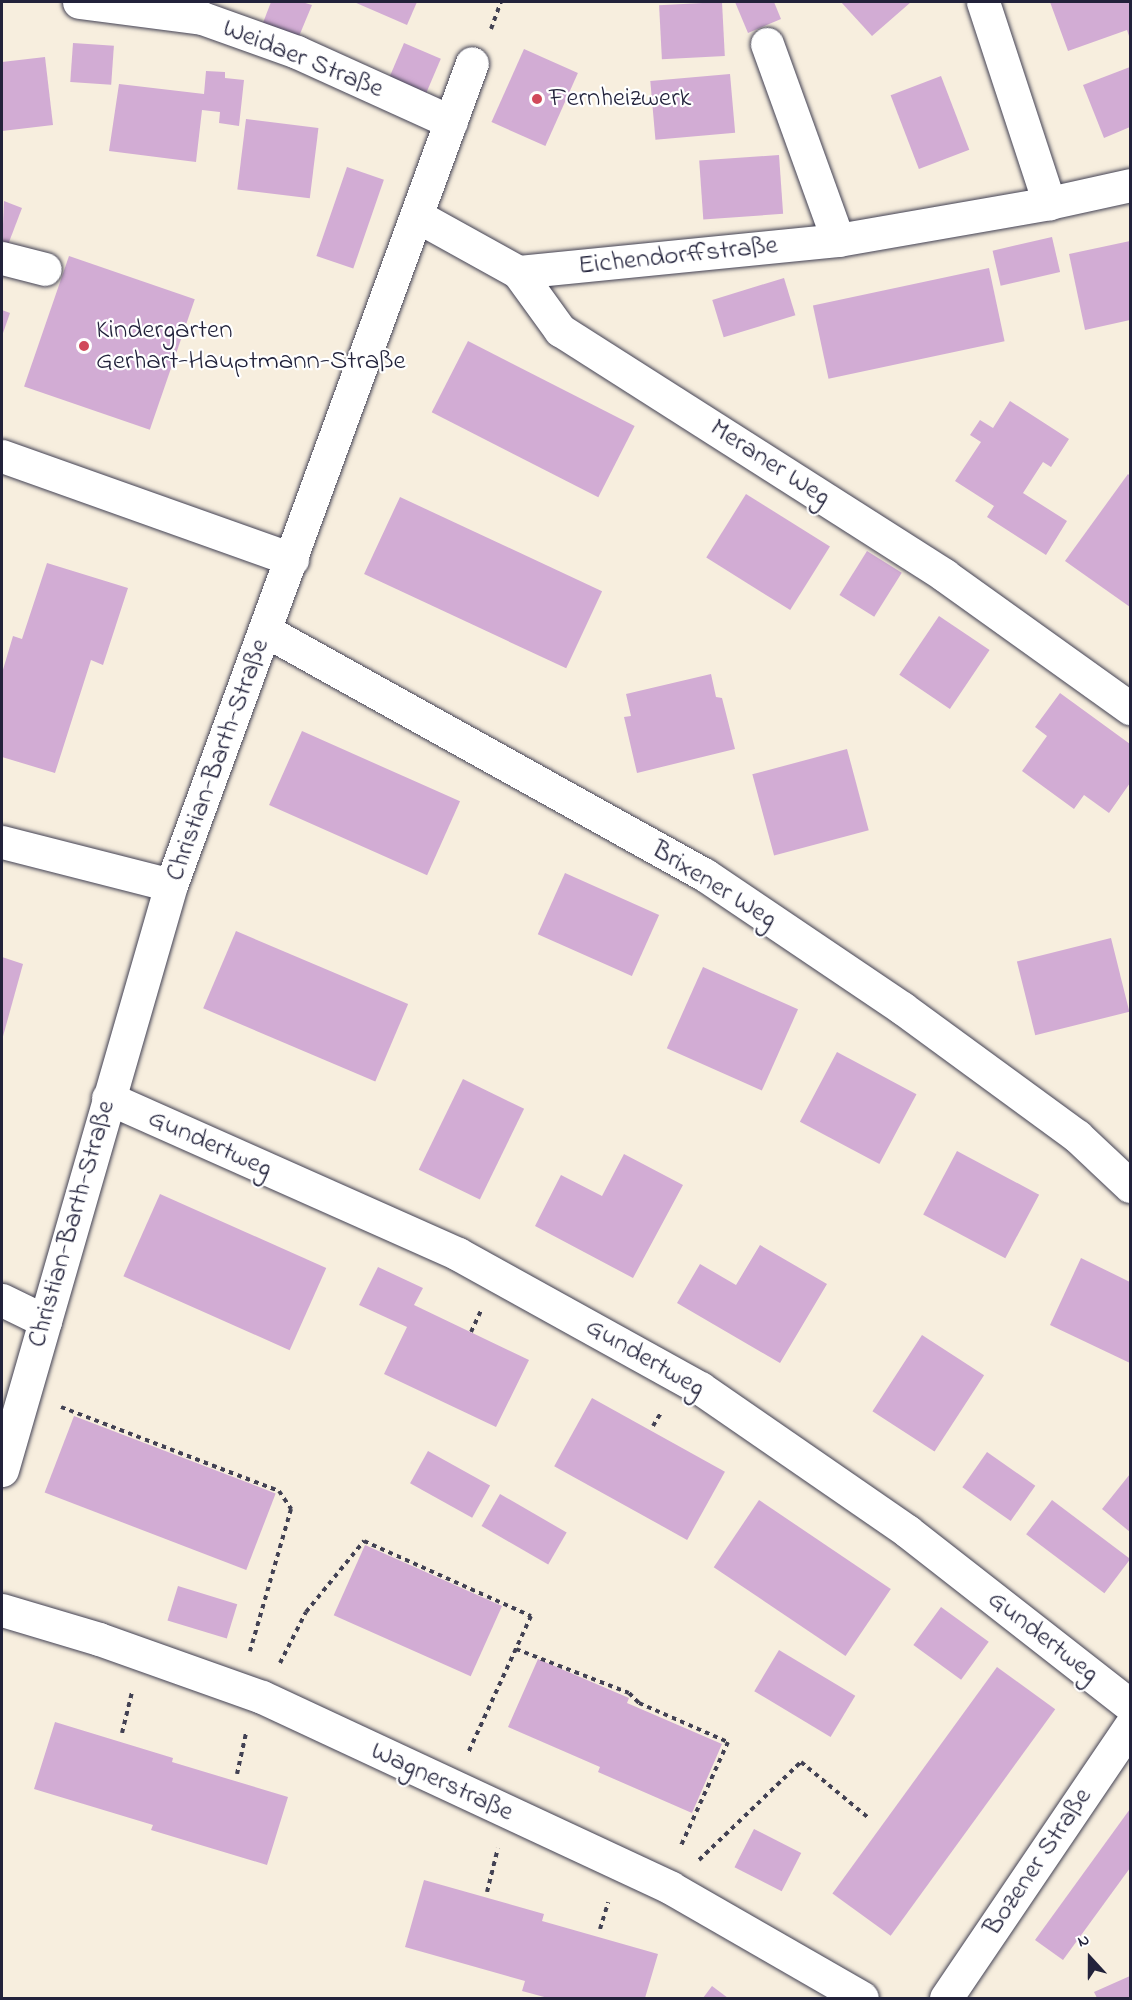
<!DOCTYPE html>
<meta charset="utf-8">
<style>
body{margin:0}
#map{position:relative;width:1132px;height:2000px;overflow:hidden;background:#f7eede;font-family:"Indie Flower",sans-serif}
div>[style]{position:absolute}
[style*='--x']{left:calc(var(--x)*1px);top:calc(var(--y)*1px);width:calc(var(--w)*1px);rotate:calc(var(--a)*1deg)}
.building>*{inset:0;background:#d2acd4;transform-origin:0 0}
.path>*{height:4px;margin-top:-2px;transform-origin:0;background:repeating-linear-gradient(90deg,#424153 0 4.5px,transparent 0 9px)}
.roads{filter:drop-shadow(0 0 2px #424153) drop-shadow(0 0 2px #424153)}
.street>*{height:33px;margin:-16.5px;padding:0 16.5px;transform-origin:16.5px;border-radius:16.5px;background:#fff}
.dots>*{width:16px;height:16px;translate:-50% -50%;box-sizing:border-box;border:3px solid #fff;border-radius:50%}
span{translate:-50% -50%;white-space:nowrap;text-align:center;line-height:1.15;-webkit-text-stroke:4.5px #fff;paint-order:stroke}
.street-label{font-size:27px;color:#22223b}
.poi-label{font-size:27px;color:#22223b}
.left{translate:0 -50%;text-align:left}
.frame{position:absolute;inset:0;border:3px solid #22223b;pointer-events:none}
.north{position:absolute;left:1060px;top:1928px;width:60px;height:60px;-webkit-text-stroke:4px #fff;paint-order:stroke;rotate:339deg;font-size:16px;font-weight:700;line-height:24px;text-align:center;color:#22223b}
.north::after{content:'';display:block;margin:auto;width:21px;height:27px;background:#22223b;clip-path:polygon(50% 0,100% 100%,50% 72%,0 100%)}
</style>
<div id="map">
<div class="building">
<i style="clip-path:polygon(271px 2px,302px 2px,312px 5px,297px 41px,261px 28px)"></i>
<i style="clip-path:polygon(354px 2px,417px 2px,407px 25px)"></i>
<i style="left:722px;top:2px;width:54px;height:63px;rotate:87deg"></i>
<i style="clip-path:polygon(735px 2px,774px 2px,781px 19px,748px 33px)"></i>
<i style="clip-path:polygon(841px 2px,911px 2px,872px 36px)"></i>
<i style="clip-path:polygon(1050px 2px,1130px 2px,1130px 39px,1127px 30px,1068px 51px)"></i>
<i style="left:73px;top:43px;width:41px;height:39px;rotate:4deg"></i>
<i style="left:404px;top:43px;width:40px;height:40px;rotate:23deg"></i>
<i style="left:524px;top:49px;width:59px;height:80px;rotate:24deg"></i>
<i style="clip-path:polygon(45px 57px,53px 125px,2px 131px,2px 62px)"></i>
<i style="clip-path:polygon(1130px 67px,1130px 127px,1104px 138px,1083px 85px)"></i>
<i style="clip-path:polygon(206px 71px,225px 72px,225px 78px,244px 80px,239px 126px,219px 123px,220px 112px,202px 110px,196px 162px,109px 151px,119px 84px,204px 94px)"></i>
<i style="left:730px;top:74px;width:59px;height:80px;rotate:85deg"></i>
<i style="left:941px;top:76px;width:79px;height:54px;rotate:69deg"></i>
<i style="left:246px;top:119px;width:73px;height:71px;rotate:7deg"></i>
<i style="left:779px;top:155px;width:59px;height:80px;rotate:86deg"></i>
<i style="left:347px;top:167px;width:39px;height:94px;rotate:19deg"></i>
<i style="clip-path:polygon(4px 201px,22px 208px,6px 250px,2px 248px)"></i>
<i style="left:1052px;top:237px;width:36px;height:61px;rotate:77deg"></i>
<i style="clip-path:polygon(1130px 241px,1130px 320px,1085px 330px,1069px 254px)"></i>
<i style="left:69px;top:256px;width:133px;height:138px;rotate:19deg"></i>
<i style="left:989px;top:268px;width:75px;height:180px;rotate:78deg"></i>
<i style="left:784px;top:278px;width:39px;height:75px;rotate:73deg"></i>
<i style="clip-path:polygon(2px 310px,10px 313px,2px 336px)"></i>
<i style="left:468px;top:341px;width:187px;height:80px;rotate:27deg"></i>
<i style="clip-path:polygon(1010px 401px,1069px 439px,1051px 467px,1043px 462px,1023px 493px,1067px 521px,1046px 555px,987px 517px,994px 506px,955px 481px,981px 442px,970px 435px,980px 420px,993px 428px)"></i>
<i style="clip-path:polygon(1128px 474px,1130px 476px,1130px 607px,1065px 561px)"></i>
<i style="left:746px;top:494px;width:99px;height:75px;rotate:32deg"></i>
<i style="left:400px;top:497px;width:223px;height:85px;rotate:25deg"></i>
<i style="left:867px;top:551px;width:41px;height:52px;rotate:32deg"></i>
<i style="clip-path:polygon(47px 563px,128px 588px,103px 665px,91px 660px,55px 773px,2px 757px,2px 673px,13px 636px,22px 639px)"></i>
<i style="left:939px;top:616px;width:61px;height:71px;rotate:34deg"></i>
<i style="clip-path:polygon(711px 674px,716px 697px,722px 698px,735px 749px,637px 773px,624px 717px,631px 716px,626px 694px)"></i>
<i style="clip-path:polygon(1060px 693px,1130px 744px,1130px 783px,1109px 813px,1084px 795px,1074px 809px,1022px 771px,1047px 736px,1035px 727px)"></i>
<i style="left:302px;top:731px;width:173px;height:81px;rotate:24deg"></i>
<i style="left:847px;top:749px;width:84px;height:98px;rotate:75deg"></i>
<i style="left:565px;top:873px;width:103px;height:67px;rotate:24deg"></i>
<i style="left:236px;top:931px;width:187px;height:84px;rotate:23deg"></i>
<i style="left:1111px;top:938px;width:76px;height:97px;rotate:76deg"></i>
<i style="clip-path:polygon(2px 957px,23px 964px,2px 1040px)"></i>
<i style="left:703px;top:967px;width:104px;height:89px;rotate:24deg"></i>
<i style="left:837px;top:1052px;width:90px;height:79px;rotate:28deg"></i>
<i style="left:463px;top:1079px;width:68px;height:101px;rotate:26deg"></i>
<i style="left:957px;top:1151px;width:93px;height:72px;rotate:28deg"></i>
<i style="clip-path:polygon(624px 1154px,683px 1185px,633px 1278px,535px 1226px,561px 1175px,602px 1196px)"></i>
<i style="left:160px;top:1194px;width:182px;height:90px;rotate:24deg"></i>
<i style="clip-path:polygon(760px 1245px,827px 1284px,780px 1363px,677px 1303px,700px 1264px,736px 1285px)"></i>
<i style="clip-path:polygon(1081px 1258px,1130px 1282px,1130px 1363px,1050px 1325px)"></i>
<i style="clip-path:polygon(378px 1267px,423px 1288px,414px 1305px,529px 1360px,496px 1427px,384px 1374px,407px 1327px,359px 1305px)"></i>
<i style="left:922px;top:1335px;width:74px;height:91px;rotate:33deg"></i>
<i style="left:592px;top:1398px;width:152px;height:78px;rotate:29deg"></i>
<i style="left:74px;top:1416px;width:216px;height:82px;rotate:21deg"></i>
<i style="left:428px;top:1451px;width:71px;height:37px;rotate:29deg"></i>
<i style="left:987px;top:1452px;width:59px;height:43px;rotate:35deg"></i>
<i style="clip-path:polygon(1130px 1474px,1130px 1532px,1102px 1509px)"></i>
<i style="left:500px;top:1494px;width:77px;height:37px;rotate:30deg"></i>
<i style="left:759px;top:1500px;width:159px;height:81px;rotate:34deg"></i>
<i style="left:1052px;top:1500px;width:98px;height:43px;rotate:37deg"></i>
<i style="left:365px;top:1545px;width:150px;height:77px;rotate:24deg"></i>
<i style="left:178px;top:1586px;width:62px;height:36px;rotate:17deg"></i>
<i style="left:941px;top:1607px;width:59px;height:47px;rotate:36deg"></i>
<i style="left:779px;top:1650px;width:89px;height:48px;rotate:31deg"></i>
<i style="clip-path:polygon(538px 1659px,629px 1698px,627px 1703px,722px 1744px,692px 1813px,598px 1772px,600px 1767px,508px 1727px)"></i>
<i style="left:997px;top:1667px;width:72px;height:280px;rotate:36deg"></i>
<i style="clip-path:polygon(55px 1722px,173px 1758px,172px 1762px,288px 1797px,267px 1865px,151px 1830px,153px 1825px,34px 1789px)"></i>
<i style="clip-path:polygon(1130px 1809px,1130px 1868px,1063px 1960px,1035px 1940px)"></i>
<i style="left:754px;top:1829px;width:53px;height:43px;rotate:27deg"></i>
<i style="clip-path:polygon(424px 1880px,544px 1914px,542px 1921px,658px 1954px,645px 1998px,548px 1998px,522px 1991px,525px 1981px,405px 1947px)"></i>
<i style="clip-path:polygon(1130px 1976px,1130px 1998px,1097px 1998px,1094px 1992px)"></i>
<i style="clip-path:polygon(712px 1986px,728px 1998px,703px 1998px)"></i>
</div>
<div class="path">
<i style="--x:491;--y:29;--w:29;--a:-70"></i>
<i style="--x:471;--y:1332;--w:23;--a:-65"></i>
<i style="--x:61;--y:1407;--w:234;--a:21.1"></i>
<i style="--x:279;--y:1491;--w:22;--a:56"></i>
<i style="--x:291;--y:1509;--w:148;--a:106.1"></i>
<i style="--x:653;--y:1426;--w:17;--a:-59"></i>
<i style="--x:516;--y:1649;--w:121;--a:21.3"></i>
<i style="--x:629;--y:1693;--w:14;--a:45"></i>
<i style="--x:639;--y:1703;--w:97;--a:23.7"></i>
<i style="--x:728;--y:1742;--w:116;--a:114.4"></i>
<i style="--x:280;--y:1663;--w:57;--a:-63"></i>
<i style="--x:306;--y:1612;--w:92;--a:-50.8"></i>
<i style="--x:364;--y:1541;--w:183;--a:24.2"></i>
<i style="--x:531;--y:1616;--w:149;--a:114.7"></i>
<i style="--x:122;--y:1733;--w:42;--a:-76.3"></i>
<i style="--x:237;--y:1774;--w:42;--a:-77.6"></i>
<i style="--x:699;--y:1860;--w:141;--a:-43.9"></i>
<i style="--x:801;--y:1762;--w:89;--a:39.6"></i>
<i style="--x:487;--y:1892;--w:45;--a:-76"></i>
<i style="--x:600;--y:1929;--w:28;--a:-73"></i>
</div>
<div class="roads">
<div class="street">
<i style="--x:79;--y:2;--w:124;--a:7.4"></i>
<i style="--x:202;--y:18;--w:101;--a:19.7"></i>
<i style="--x:297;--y:52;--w:169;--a:24.4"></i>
<i style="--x:983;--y:2;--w:212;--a:71.8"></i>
<i style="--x:767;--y:44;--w:208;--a:70.1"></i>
<i style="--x:417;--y:216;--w:115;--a:29"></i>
<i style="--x:518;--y:272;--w:72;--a:54.1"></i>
<i style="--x:560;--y:330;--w:456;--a:32.5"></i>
<i style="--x:944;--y:575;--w:229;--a:35.6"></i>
<i style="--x:2;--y:258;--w:44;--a:14.3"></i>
<i style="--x:518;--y:272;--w:322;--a:-5.7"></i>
<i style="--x:838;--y:240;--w:214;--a:-9.9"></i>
<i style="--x:1049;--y:203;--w:83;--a:-12.5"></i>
<i style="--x:2;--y:456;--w:308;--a:19.6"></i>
<i style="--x:266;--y:631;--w:502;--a:29.07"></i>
<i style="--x:705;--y:875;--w:238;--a:34"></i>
<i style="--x:902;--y:1008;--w:217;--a:36.2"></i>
<i style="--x:1077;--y:1136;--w:73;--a:43.3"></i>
<i style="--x:2;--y:842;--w:174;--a:14.3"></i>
<i style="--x:108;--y:1098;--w:383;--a:24"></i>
<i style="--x:458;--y:1254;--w:277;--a:29"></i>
<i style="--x:700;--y:1388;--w:252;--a:34.6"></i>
<i style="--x:907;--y:1531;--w:283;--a:38"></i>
<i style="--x:2;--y:1300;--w:48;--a:26"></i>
<i style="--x:2;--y:1470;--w:609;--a:-73.89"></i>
<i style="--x:171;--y:885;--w:875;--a:-69.89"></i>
<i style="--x:2;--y:1610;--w:101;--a:16.6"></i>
<i style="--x:99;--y:1639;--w:173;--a:19.6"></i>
<i style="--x:262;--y:1697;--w:451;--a:25"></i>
<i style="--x:671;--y:1888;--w:220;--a:29.9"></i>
<i style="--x:946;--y:1998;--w:328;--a:-55.9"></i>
</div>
</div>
<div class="dots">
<i style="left:537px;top:99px;background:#d1495b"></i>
<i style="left:84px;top:346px;background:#d1495b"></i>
</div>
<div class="street-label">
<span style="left:303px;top:59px;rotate:22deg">Weidaer Straße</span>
<span style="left:678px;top:256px;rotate:-6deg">Eichendorffstraße</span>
<span style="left:770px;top:463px;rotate:33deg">Meraner Weg</span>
<span style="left:218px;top:760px;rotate:-70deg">Christian-Barth-Straße</span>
<span style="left:714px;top:885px;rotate:32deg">Brixener Weg</span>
<span style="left:210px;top:1144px;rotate:24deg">Gundertweg</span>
<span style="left:72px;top:1224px;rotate:-74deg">Christian-Barth-Straße</span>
<span style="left:645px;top:1358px;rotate:30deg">Gundertweg</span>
<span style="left:1043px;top:1637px;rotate:38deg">Gundertweg</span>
<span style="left:442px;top:1782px;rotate:25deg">Wagnerstraße</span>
<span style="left:1038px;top:1862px;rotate:-56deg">Bozener Straße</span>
</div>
<div class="poi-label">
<span class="left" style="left:549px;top:99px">Fernheizwerk</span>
<span class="left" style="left:96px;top:346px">Kindergarten<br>Gerhart-Hauptmann-Straße</span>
</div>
<div class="frame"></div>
<div class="north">N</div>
</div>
